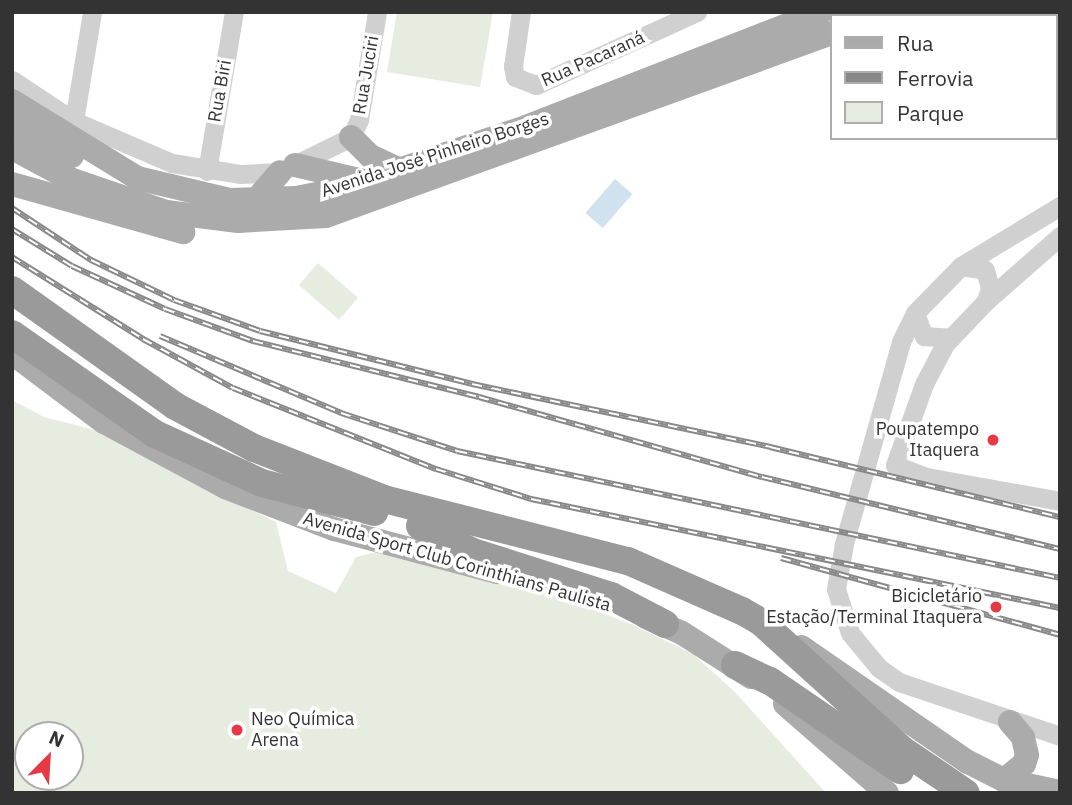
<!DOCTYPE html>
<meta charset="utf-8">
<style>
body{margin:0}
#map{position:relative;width:1072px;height:805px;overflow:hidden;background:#fff;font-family:"IBM Plex Sans",sans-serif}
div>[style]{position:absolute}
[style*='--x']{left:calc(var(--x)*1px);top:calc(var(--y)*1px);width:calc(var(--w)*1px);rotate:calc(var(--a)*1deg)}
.green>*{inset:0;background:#e6ecdf;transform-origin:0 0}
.water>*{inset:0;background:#cfe2ee;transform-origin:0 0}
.minor>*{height:19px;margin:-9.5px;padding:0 9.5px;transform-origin:9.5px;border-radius:9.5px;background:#d0d0d0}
.major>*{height:24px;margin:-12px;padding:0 12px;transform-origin:12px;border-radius:12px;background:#ababab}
.highway>*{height:28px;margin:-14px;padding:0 14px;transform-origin:14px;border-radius:14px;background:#9a9a9a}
.rail>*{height:6px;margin-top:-3px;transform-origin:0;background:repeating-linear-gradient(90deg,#fff 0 10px,#888 0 20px);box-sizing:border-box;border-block:2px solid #888}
.dots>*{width:19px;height:19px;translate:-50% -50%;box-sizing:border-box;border:4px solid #fff;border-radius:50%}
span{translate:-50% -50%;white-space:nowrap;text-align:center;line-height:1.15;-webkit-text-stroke:7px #fff;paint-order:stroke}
.street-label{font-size:18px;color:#333}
.poi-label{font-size:18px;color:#333}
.right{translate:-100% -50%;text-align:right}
.left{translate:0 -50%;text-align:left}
.frame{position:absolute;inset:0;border:14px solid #333;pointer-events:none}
.legend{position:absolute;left:830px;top:14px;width:228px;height:126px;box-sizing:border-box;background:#fff;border:2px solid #adadad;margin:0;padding:9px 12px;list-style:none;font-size:21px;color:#333}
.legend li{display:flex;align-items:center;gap:14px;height:35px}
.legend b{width:35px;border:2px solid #adadad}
.north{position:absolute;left:14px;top:721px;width:70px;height:70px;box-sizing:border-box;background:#fff;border:2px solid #adadad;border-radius:50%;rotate:24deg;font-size:19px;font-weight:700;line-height:28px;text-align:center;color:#333}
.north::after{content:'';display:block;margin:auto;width:24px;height:32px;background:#e63946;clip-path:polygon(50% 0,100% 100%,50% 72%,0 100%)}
</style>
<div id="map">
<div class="green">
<i style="clip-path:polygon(397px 12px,493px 12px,480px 87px,387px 72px)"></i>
<i style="left:318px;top:263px;width:53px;height:29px;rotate:41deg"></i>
<i style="clip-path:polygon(evenodd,12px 400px,44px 417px,91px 429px,276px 522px,288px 571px,336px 593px,356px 557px,386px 550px,557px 595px,633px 625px,693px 654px,734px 691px,826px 793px,12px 793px,12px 400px,28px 735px,70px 735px,70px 777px,28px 777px,28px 735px)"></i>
</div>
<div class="water">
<i style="left:615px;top:179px;width:23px;height:45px;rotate:41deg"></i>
</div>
<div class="minor">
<i style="--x:521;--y:12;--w:55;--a:98.4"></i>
<i style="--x:513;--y:66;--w:11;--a:80"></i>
<i style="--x:515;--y:77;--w:22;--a:21"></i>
<i style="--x:536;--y:85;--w:177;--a:-24.4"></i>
<i style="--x:12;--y:80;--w:74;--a:33.5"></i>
<i style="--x:74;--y:121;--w:107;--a:23.2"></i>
<i style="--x:172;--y:163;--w:70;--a:9.1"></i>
<i style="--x:241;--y:174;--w:39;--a:-3"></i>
<i style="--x:280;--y:172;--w:79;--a:-26.2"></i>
<i style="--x:351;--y:137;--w:19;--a:-65"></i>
<i style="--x:359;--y:120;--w:109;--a:-80.5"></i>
<i style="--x:74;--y:121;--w:110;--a:-80.6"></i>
<i style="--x:207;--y:171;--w:161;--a:-80.4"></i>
<i style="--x:1060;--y:206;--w:116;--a:148.8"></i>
<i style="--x:961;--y:266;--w:66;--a:134.4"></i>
<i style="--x:915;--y:313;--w:32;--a:116"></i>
<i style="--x:901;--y:342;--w:210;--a:105.8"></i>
<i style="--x:844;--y:544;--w:46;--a:100.1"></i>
<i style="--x:836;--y:589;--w:46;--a:72.3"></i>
<i style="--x:850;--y:633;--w:45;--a:50.4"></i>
<i style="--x:879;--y:668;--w:24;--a:35"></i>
<i style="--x:899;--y:682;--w:170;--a:18.5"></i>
<i style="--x:1060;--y:236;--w:98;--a:138.7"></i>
<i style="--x:986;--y:301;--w:59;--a:133.6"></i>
<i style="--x:945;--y:344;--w:45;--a:117.7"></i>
<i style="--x:924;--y:384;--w:86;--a:109.7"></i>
<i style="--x:895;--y:465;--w:34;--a:21"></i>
<i style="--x:927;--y:477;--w:135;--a:10.2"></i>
<i style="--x:961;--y:266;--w:24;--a:9"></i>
<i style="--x:985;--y:270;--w:19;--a:74"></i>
<i style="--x:990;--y:288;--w:14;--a:107"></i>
<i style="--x:915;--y:313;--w:25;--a:69"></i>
<i style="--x:924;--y:336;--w:26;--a:4"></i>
</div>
<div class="major">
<i style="--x:879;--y:16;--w:11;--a:-22"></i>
<i style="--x:12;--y:101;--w:147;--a:31.6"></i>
<i style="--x:137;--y:178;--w:95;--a:13.4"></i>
<i style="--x:229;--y:200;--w:67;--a:-1.7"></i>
<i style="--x:296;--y:198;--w:47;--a:-11.1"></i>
<i style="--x:342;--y:189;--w:194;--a:-18.6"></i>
<i style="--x:526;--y:127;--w:317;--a:-21.3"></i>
<i style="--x:12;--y:128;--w:66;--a:25"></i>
<i style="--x:351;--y:137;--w:27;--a:45"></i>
<i style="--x:370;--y:156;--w:33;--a:25"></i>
<i style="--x:12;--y:148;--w:66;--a:28.1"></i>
<i style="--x:70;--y:179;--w:102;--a:19"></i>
<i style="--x:166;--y:212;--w:73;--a:7.1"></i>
<i style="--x:238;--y:221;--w:88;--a:-3.3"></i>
<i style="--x:326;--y:216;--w:538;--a:-19.88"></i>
<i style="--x:295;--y:165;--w:71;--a:13.1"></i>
<i style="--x:12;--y:184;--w:178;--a:15.7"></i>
<i style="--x:255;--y:201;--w:38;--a:-49"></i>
<i style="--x:12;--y:353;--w:115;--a:36.9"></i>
<i style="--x:104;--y:422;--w:137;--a:28.2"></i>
<i style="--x:225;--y:487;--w:117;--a:21.1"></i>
<i style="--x:334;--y:529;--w:169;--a:14.8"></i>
<i style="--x:646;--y:617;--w:39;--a:24"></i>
<i style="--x:682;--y:633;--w:82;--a:32.5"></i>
<i style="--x:801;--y:647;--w:203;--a:34.6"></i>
<i style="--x:968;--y:762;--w:40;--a:26.6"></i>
<i style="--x:1004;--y:780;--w:57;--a:12.1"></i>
<i style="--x:785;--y:704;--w:135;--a:41.1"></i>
<i style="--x:1004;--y:780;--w:26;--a:-39"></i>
<i style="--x:1024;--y:764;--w:9;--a:-72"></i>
<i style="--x:1027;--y:755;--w:18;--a:-103"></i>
<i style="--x:1023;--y:737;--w:20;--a:-131"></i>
</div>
<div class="highway">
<i style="--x:12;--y:290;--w:200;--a:35.4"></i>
<i style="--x:175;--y:406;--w:89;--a:28"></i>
<i style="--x:254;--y:448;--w:140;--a:21.4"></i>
<i style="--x:384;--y:499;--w:252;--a:14.3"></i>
<i style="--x:628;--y:561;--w:124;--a:23.7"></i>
<i style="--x:742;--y:611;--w:22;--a:30"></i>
<i style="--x:761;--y:622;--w:189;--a:42.2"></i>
<i style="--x:901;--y:749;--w:78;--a:34.1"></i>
<i style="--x:12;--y:334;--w:174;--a:35"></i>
<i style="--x:155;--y:434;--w:118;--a:24.6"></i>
<i style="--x:262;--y:483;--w:116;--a:14.5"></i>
<i style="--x:420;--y:526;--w:59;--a:26.1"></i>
<i style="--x:473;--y:552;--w:145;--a:17.7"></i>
<i style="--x:611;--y:596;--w:61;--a:27.4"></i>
<i style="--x:735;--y:665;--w:38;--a:25"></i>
<i style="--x:770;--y:681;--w:158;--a:34.4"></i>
</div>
<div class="rail">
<i style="--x:12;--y:208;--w:95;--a:33.4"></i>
<i style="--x:91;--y:260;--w:92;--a:25.7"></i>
<i style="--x:174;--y:300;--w:91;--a:19.8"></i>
<i style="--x:260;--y:331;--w:219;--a:14"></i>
<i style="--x:472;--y:384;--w:305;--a:11.9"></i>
<i style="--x:770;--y:447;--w:298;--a:13.6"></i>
<i style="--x:12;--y:229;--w:70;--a:31.7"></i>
<i style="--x:72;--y:266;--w:102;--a:24.8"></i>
<i style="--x:165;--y:309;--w:94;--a:20"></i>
<i style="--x:253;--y:341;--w:233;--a:13.9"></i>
<i style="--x:479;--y:397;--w:294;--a:15.8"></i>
<i style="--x:762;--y:477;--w:307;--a:13.6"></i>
<i style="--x:12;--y:257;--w:155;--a:32"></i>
<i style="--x:143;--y:339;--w:102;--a:28.6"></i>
<i style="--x:233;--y:388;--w:219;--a:21.8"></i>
<i style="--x:436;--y:469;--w:100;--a:17.5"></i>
<i style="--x:531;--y:499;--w:540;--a:11.64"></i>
<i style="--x:160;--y:336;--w:197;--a:23"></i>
<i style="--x:341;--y:413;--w:122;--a:18.1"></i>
<i style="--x:457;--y:451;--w:616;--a:11.89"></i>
<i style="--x:781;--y:558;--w:289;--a:15.4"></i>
</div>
<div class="dots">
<i style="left:993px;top:440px;background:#e63946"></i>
<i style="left:996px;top:607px;background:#e63946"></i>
<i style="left:237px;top:730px;background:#e63946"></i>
</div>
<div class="street-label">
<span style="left:593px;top:59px;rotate:-24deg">Rua Pacaraná</span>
<span style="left:366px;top:75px;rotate:-80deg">Rua Juciri</span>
<span style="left:220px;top:91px;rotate:-80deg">Rua Biri</span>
<span style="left:435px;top:155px;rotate:-18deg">Avenida José Pinheiro Borges</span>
<span style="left:457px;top:562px;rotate:16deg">Avenida Sport Club Corinthians Paulista</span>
</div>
<div class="poi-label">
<span class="right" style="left:979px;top:440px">Poupatempo<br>Itaquera</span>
<span class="right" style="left:982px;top:607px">Bicicletário<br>Estação/Terminal Itaquera</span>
<span class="left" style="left:251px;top:730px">Neo Química<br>Arena</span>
</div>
<div class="frame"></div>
<ul class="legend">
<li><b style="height:9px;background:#ababab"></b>Rua</li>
<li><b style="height:9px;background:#888"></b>Ferrovia</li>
<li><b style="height:19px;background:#e6ecdf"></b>Parque</li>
</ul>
<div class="north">N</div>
</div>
